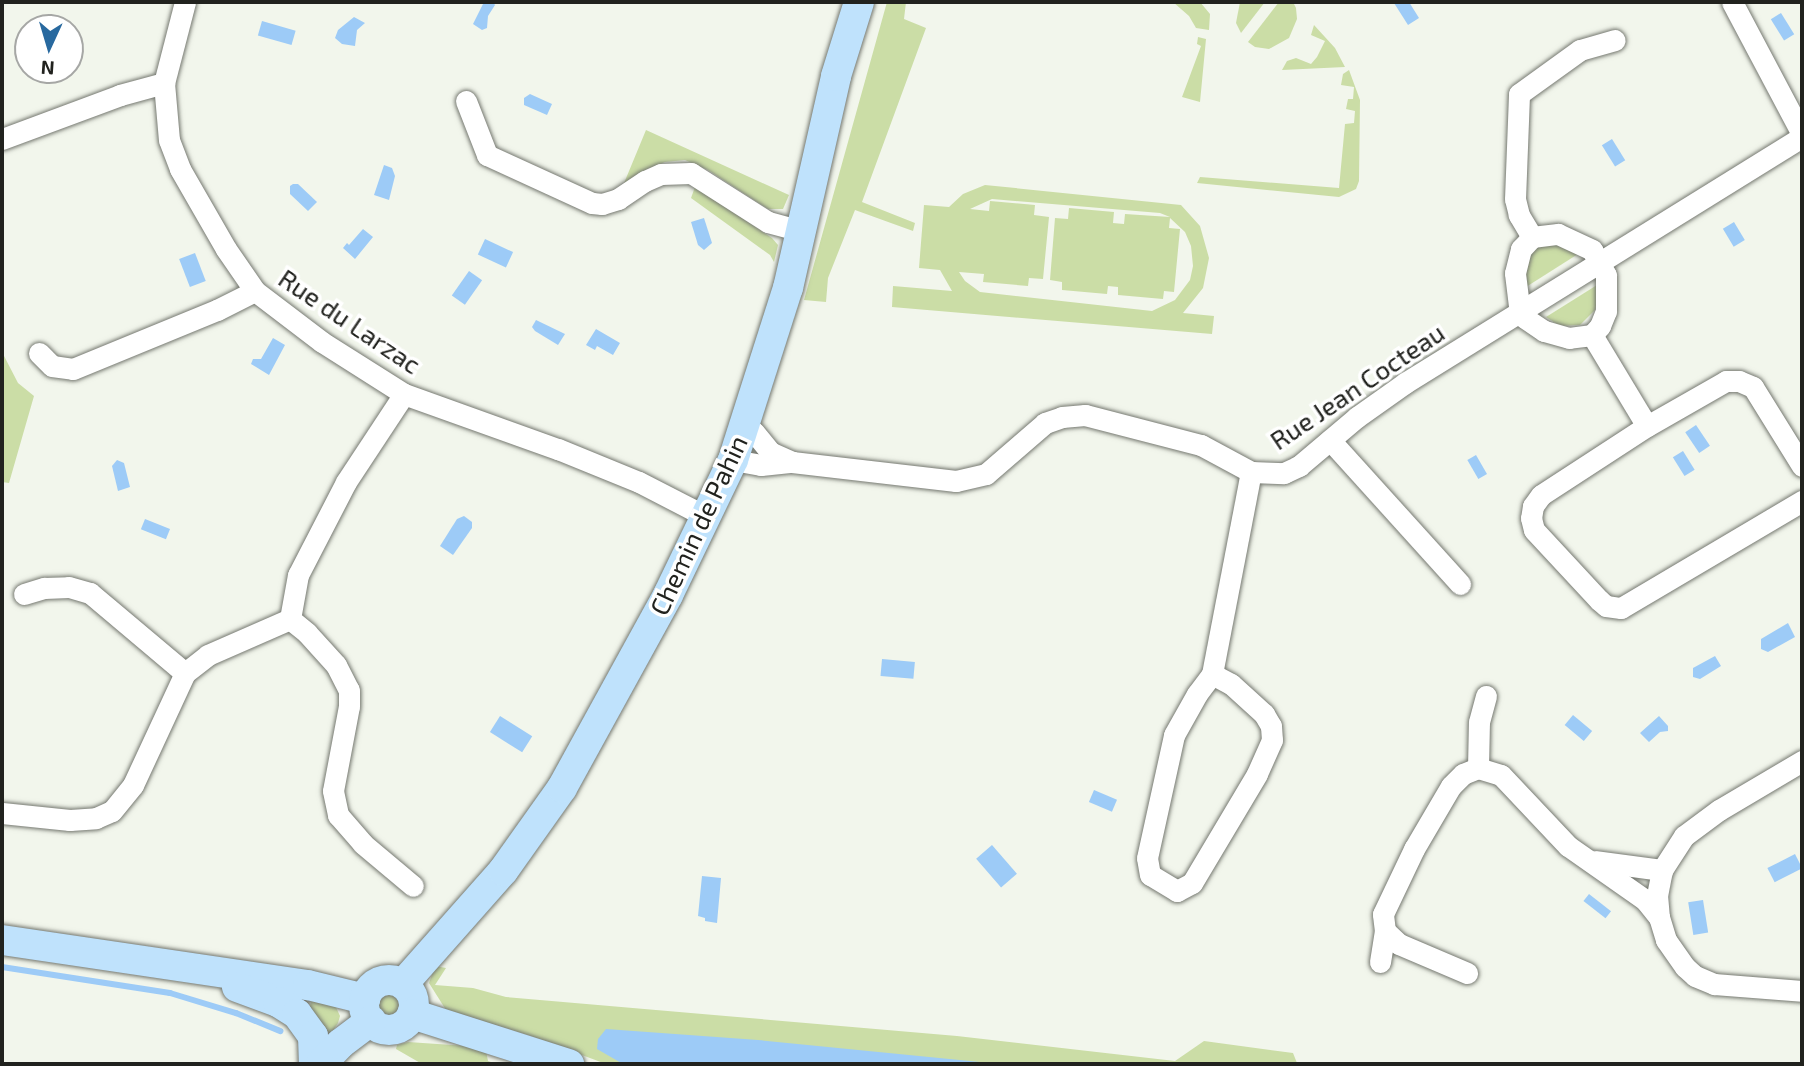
<!DOCTYPE html>
<style>
body{margin:0}
#map{position:relative;width:1804px;height:1066px;overflow:hidden;background:#f2f6ec;font-family:"Exo 2",sans-serif}
div>[style]{position:absolute}
[style*='--x']{left:calc(var(--x)*1px);top:calc(var(--y)*1px);width:calc(var(--w)*1px);rotate:calc(var(--a)*1deg)}
.green>*{inset:0;background:#cbdda6}
.round{border-radius:50%}
.water>*{inset:0;background:#9dcbf7;transform-origin:0 0}
.stream>*{height:6px;margin:-3px;padding:0 3px;transform-origin:3px;border-radius:3px;background:#9dcbf7}
.roads{filter:drop-shadow(0 0 2px #757870) drop-shadow(0 0 2px #757870)}
.street>*{height:21px;margin:-10.5px;padding:0 10.5px;transform-origin:10.5px;border-radius:10.5px;background:#fff}
.secondary>*{height:30px;margin:-15px;padding:0 15px;transform-origin:15px;border-radius:15px;background:#bfe2fc}
.secondary>.ring{margin:-15px;padding:0;box-sizing:content-box;background:none;border:30px solid #bfe2fc;border-radius:50%}
span{translate:-50% -50%;white-space:nowrap;text-align:center;line-height:1.15;-webkit-text-stroke:7px #fff;paint-order:stroke}
.street-label{font-size:26px;color:#21221e}
.frame{position:absolute;inset:0;border:4px solid #21221e;pointer-events:none}
.north{position:absolute;left:14px;top:14px;width:70px;height:70px;box-sizing:border-box;background:#fff;border:2px solid #a6a7a5;border-radius:50%;rotate:184deg;font-size:19px;font-weight:700;line-height:28px;text-align:center;color:#21221e}
.north::after{content:'';display:block;margin:auto;width:24px;height:32px;background:#28699f;clip-path:polygon(50% 0,100% 100%,50% 72%,0 100%)}
</style>
<div id="map">
<div class="green">
<i style="clip-path:polygon(887px 2px,906px 2px,904px 19px,926px 28px,862px 202px,915px 223px,913px 231px,855px 210px,828px 278px,826px 302px,804px 300px)"></i>
<i style="clip-path:polygon(1173px 2px,1200px 2px,1210px 14px,1209px 30px,1196px 28px,1189px 16px)"></i>
<i style="clip-path:polygon(1240px 2px,1265px 2px,1241px 33px,1236px 23px)"></i>
<i style="clip-path:polygon(1279px 2px,1293px 2px,1296px 8px,1297px 19px,1289px 38px,1269px 49px,1255px 47px,1248px 42px)"></i>
<i style="clip-path:polygon(1314px 25px,1335px 48px,1345px 67px,1282px 70px,1287px 61px,1296px 58px,1311px 64px,1317px 57px,1325px 41px,1311px 35px)"></i>
<i style="clip-path:polygon(1198px 37px,1206px 39px,1200px 102px,1182px 97px,1201px 46px,1197px 44px)"></i>
<i style="clip-path:polygon(1349px 70px,1360px 100px,1359px 181px,1356px 189px,1339px 197px,1197px 183px,1200px 177px,1339px 188px,1345px 124px,1354px 123px,1355px 111px,1346px 109px,1348px 99px,1353px 99px,1354px 87px,1341px 85px,1343px 74px)"></i>
<i style="clip-path:polygon(646px 130px,789px 195px,783px 209px,768px 209px,708px 170px,685px 160px,665px 162px,646px 170px,622px 188px)"></i>
<i style="clip-path:polygon(evenodd,985px 185px,1181px 205px,1200px 226px,1209px 258px,1203px 288px,1183px 313px,1214px 316px,1212px 334px,892px 307px,893px 286px,952px 291px,940px 270px,919px 268px,924px 205px,949px 207px,963px 194px,985px 185px,992px 199px,1160px 213px,1170px 217px,1125px 214px,1124px 224px,1113px 223px,1114px 212px,1069px 208px,1068px 219px,1055px 218px,1050px 280px,1062px 282px,1062px 290px,1107px 294px,1108px 286px,1118px 287px,1118px 295px,1163px 299px,1164px 291px,1174px 292px,1180px 229px,1169px 228px,1170px 218px,1185px 232px,1191px 246px,1193px 266px,1190px 280px,1175px 300px,1152px 311px,980px 292px,965px 281px,959px 272px,984px 274px,983px 282px,1028px 286px,1029px 278px,1043px 279px,1049px 217px,1034px 215px,1035px 205px,990px 201px,989px 211px,970px 209px,992px 199px)"></i>
<i style="clip-path:polygon(695px 187px,772px 238px,778px 245px,774px 262px,770px 255px,691px 198px)"></i>
<i style="clip-path:polygon(1559px 244px,1578px 254px,1526px 287px,1524px 279px,1530px 253px,1538px 246px)"></i>
<i style="clip-path:polygon(1597px 285px,1599px 293px,1595px 310px,1580px 325px,1560px 326px,1546px 317px)"></i>
<i style="clip-path:polygon(2px 352px,18px 383px,34px 396px,9px 483px,2px 482px)"></i>
<i style="clip-path:polygon(435px 966px,446px 968px,435px 985px,473px 988px,506px 997px,957px 1036px,1175px 1061px,1204px 1041px,1293px 1053px,1297px 1063px,1312px 1064px,606px 1064px,531px 1036px,446px 1010px,429px 983px)"></i>
<i class="round" style="left:375px;top:991px;width:28px;height:28px"></i>
<i style="clip-path:polygon(313px 996px,335px 1005px,340px 1016px,338px 1023px,326px 1041px,308px 1012px)"></i>
<i style="clip-path:polygon(408px 1042px,467px 1046px,486px 1051px,488px 1061px,497px 1064px,422px 1064px,396px 1049px,397px 1045px)"></i>
</div>
<div class="water">
<i style="clip-path:polygon(484px 2px,493px 2px,495px 5px,488px 16px,487px 28px,482px 30px,473px 24px)"></i>
<i style="clip-path:polygon(1409px 2px,1419px 18px,1408px 25px,1394px 3px)"></i>
<i style="left:1781px;top:13px;width:25px;height:12px;rotate:58deg"></i>
<i style="clip-path:polygon(354px 17px,365px 23px,357px 30px,355px 46px,342px 44px,335px 38px,338px 30px)"></i>
<i style="left:262px;top:21px;width:35px;height:15px;rotate:16deg"></i>
<i style="clip-path:polygon(530px 94px,552px 104px,547px 115px,524px 105px,524px 98px)"></i>
<i style="left:1612px;top:139px;width:25px;height:12px;rotate:58deg"></i>
<i style="clip-path:polygon(384px 165px,392px 168px,395px 176px,389px 200px,374px 195px)"></i>
<i style="clip-path:polygon(293px 184px,298px 184px,317px 202px,308px 211px,290px 194px,290px 186px)"></i>
<i style="clip-path:polygon(704px 218px,712px 243px,704px 250px,698px 245px,691px 222px)"></i>
<i style="left:1734px;top:222px;width:21px;height:13px;rotate:59deg"></i>
<i style="clip-path:polygon(363px 229px,373px 237px,355px 259px,343px 248px,347px 243px,349px 245px)"></i>
<i style="left:485px;top:239px;width:31px;height:17px;rotate:25deg"></i>
<i style="left:195px;top:253px;width:30px;height:17px;rotate:69deg"></i>
<i style="left:469px;top:271px;width:16px;height:30px;rotate:35deg"></i>
<i style="clip-path:polygon(536px 320px,565px 334px,558px 345px,535px 331px,532px 327px)"></i>
<i style="clip-path:polygon(596px 329px,620px 343px,613px 355px,597px 346px,595px 350px,586px 345px)"></i>
<i style="clip-path:polygon(273px 338px,285px 345px,269px 375px,251px 364px,253px 359px,261px 359px)"></i>
<i style="left:1696px;top:425px;width:25px;height:13px;rotate:56deg"></i>
<i style="left:1683px;top:451px;width:22px;height:12px;rotate:58deg"></i>
<i style="left:1476px;top:455px;width:22px;height:10px;rotate:60deg"></i>
<i style="clip-path:polygon(117px 460px,124px 463px,130px 487px,118px 491px,112px 466px)"></i>
<i style="clip-path:polygon(464px 516px,472px 522px,472px 528px,453px 555px,440px 546px,457px 519px)"></i>
<i style="left:145px;top:519px;width:27px;height:11px;rotate:22deg"></i>
<i style="clip-path:polygon(1788px 623px,1795px 637px,1768px 652px,1761px 649px,1761px 639px)"></i>
<i style="clip-path:polygon(1715px 656px,1721px 666px,1700px 679px,1693px 677px,1693px 668px)"></i>
<i style="left:882px;top:659px;width:33px;height:17px;rotate:5deg"></i>
<i style="left:1573px;top:715px;width:25px;height:13px;rotate:40deg"></i>
<i style="left:500px;top:716px;width:38px;height:19px;rotate:32deg"></i>
<i style="clip-path:polygon(1659px 716px,1668px 726px,1668px 731px,1660px 732px,1649px 742px,1640px 733px)"></i>
<i style="left:1094px;top:790px;width:25px;height:13px;rotate:23deg"></i>
<i style="left:992px;top:845px;width:38px;height:21px;rotate:49deg"></i>
<i style="left:1795px;top:854px;width:16px;height:31px;rotate:63deg"></i>
<i style="clip-path:polygon(702px 876px,721px 878px,717px 923px,705px 921px,705px 918px,698px 916px)"></i>
<i style="left:1589px;top:894px;width:28px;height:9px;rotate:38deg"></i>
<i style="left:1703px;top:900px;width:33px;height:15px;rotate:81deg"></i>
<i style="clip-path:polygon(606px 1029px,758px 1040px,1000px 1064px,623px 1064px,597px 1049px,598px 1039px)"></i>
</div>
<div class="stream">
<i style="--x:2;--y:967;--w:170;--a:8.8"></i>
<i style="--x:170;--y:993;--w:69;--a:16.9"></i>
<i style="--x:236;--y:1013;--w:48;--a:22.2"></i>
</div>
<div class="roads">
<div class="street">
<i style="--x:185;--y:2;--w:84;--a:104.5"></i>
<i style="--x:164;--y:83;--w:57;--a:85"></i>
<i style="--x:169;--y:140;--w:31;--a:69"></i>
<i style="--x:180;--y:169;--w:92;--a:60.1"></i>
<i style="--x:226;--y:249;--w:51;--a:55.4"></i>
<i style="--x:255;--y:291;--w:84;--a:37.3"></i>
<i style="--x:322;--y:342;--w:97;--a:32.4"></i>
<i style="--x:404;--y:394;--w:164;--a:19.7"></i>
<i style="--x:558;--y:449;--w:87;--a:22.2"></i>
<i style="--x:639;--y:482;--w:74;--a:27.3"></i>
<i style="--x:1732;--y:2;--w:149;--a:62.1"></i>
<i style="--x:466;--y:101;--w:58;--a:68.7"></i>
<i style="--x:487;--y:155;--w:115;--a:24.6"></i>
<i style="--x:592;--y:203;--w:10;--a:6"></i>
<i style="--x:602;--y:204;--w:17;--a:-17"></i>
<i style="--x:618;--y:199;--w:32;--a:-34"></i>
<i style="--x:645;--y:181;--w:17;--a:-24"></i>
<i style="--x:661;--y:174;--w:30;--a:-2"></i>
<i style="--x:691;--y:173;--w:91;--a:32.5"></i>
<i style="--x:768;--y:222;--w:34;--a:15"></i>
<i style="--x:2;--y:139;--w:126;--a:-20.4"></i>
<i style="--x:120;--y:95;--w:46;--a:-15.3"></i>
<i style="--x:1558;--y:234;--w:38;--a:25"></i>
<i style="--x:1592;--y:250;--w:29;--a:61"></i>
<i style="--x:1606;--y:275;--w:36;--a:90"></i>
<i style="--x:1606;--y:311;--w:16;--a:112"></i>
<i style="--x:1600;--y:326;--w:12;--a:132"></i>
<i style="--x:1592;--y:335;--w:23;--a:173"></i>
<i style="--x:1569;--y:338;--w:26;--a:-164"></i>
<i style="--x:1544;--y:331;--w:23;--a:-146"></i>
<i style="--x:1525;--y:318;--w:13;--a:-117"></i>
<i style="--x:1519;--y:306;--w:33;--a:-97"></i>
<i style="--x:1515;--y:273;--w:25;--a:-76"></i>
<i style="--x:1521;--y:249;--w:16;--a:-47"></i>
<i style="--x:1532;--y:237;--w:26;--a:-7"></i>
<i style="--x:1532;--y:237;--w:26;--a:-121"></i>
<i style="--x:1519;--y:215;--w:16;--a:-104"></i>
<i style="--x:1515;--y:199;--w:105;--a:-87.8"></i>
<i style="--x:1519;--y:94;--w:75;--a:-35.8"></i>
<i style="--x:1580;--y:50;--w:36;--a:-16"></i>
<i style="--x:1592;--y:335;--w:106;--a:58.9"></i>
<i style="--x:39;--y:353;--w:18;--a:45"></i>
<i style="--x:52;--y:366;--w:21;--a:8"></i>
<i style="--x:73;--y:369;--w:156;--a:-22.3"></i>
<i style="--x:217;--y:310;--w:42;--a:-26.6"></i>
<i style="--x:744;--y:429;--w:10;--a:17"></i>
<i style="--x:754;--y:432;--w:26;--a:51"></i>
<i style="--x:770;--y:452;--w:24;--a:24"></i>
<i style="--x:1330;--y:440;--w:194;--a:47.9"></i>
<i style="--x:733;--y:460;--w:28;--a:10"></i>
<i style="--x:761;--y:465;--w:31;--a:-6"></i>
<i style="--x:792;--y:462;--w:165;--a:6.6"></i>
<i style="--x:956;--y:481;--w:31;--a:-13"></i>
<i style="--x:986;--y:474;--w:78;--a:-40.8"></i>
<i style="--x:1045;--y:423;--w:18;--a:-19"></i>
<i style="--x:1062;--y:417;--w:23;--a:-5"></i>
<i style="--x:1085;--y:415;--w:120;--a:14.5"></i>
<i style="--x:1201;--y:445;--w:57;--a:28.4"></i>
<i style="--x:1251;--y:472;--w:33;--a:2"></i>
<i style="--x:1284;--y:473;--w:17;--a:-25"></i>
<i style="--x:1299;--y:466;--w:76;--a:-40.2"></i>
<i style="--x:1357;--y:417;--w:59;--a:-35.3"></i>
<i style="--x:1405;--y:383;--w:467;--a:-31.8"></i>
<i style="--x:1802;--y:466;--w:93;--a:-121.8"></i>
<i style="--x:1753;--y:387;--w:15;--a:-157"></i>
<i style="--x:1739;--y:381;--w:13;--a:180"></i>
<i style="--x:1726;--y:381;--w:91;--a:150.3"></i>
<i style="--x:1647;--y:426;--w:126;--a:146.9"></i>
<i style="--x:1541;--y:495;--w:14;--a:126"></i>
<i style="--x:1533;--y:506;--w:12;--a:99"></i>
<i style="--x:1531;--y:518;--w:12;--a:76"></i>
<i style="--x:1534;--y:530;--w:96;--a:47.1"></i>
<i style="--x:1599;--y:600;--w:9;--a:41"></i>
<i style="--x:1606;--y:606;--w:15;--a:8"></i>
<i style="--x:1621;--y:608;--w:210;--a:-30.6"></i>
<i style="--x:24;--y:594;--w:21;--a:-17"></i>
<i style="--x:44;--y:588;--w:25;--a:-2"></i>
<i style="--x:69;--y:587;--w:22;--a:16"></i>
<i style="--x:90;--y:593;--w:124;--a:40.1"></i>
<i style="--x:290;--y:619;--w:22;--a:39"></i>
<i style="--x:307;--y:633;--w:43;--a:47.8"></i>
<i style="--x:336;--y:665;--w:28;--a:63"></i>
<i style="--x:349;--y:690;--w:16;--a:90"></i>
<i style="--x:349;--y:706;--w:86;--a:100.7"></i>
<i style="--x:333;--y:791;--w:25;--a:78"></i>
<i style="--x:338;--y:815;--w:38;--a:49"></i>
<i style="--x:363;--y:844;--w:65;--a:40"></i>
<i style="--x:290;--y:619;--w:45;--a:-79.7"></i>
<i style="--x:298;--y:575;--w:105;--a:-62.7"></i>
<i style="--x:346;--y:482;--w:105;--a:-56.6"></i>
<i style="--x:1212;--y:674;--w:21;--a:28"></i>
<i style="--x:1231;--y:684;--w:45;--a:42.3"></i>
<i style="--x:1264;--y:714;--w:14;--a:60"></i>
<i style="--x:1271;--y:726;--w:14;--a:86"></i>
<i style="--x:1272;--y:740;--w:37;--a:114"></i>
<i style="--x:1257;--y:774;--w:127;--a:120.8"></i>
<i style="--x:1192;--y:883;--w:17;--a:152"></i>
<i style="--x:1177;--y:891;--w:31;--a:-149"></i>
<i style="--x:1150;--y:875;--w:17;--a:-100"></i>
<i style="--x:1147;--y:858;--w:126;--a:-77.6"></i>
<i style="--x:1174;--y:735;--w:47;--a:-60.7"></i>
<i style="--x:1197;--y:694;--w:25;--a:-53"></i>
<i style="--x:1212;--y:674;--w:206;--a:-79.1"></i>
<i style="--x:1802;--y:761;--w:96;--a:149.4"></i>
<i style="--x:1719;--y:810;--w:44;--a:143.4"></i>
<i style="--x:1684;--y:836;--w:40;--a:122.9"></i>
<i style="--x:1662;--y:870;--w:25;--a:101"></i>
<i style="--x:1657;--y:895;--w:22;--a:85"></i>
<i style="--x:1659;--y:917;--w:24;--a:73"></i>
<i style="--x:1666;--y:940;--w:33;--a:55"></i>
<i style="--x:1685;--y:967;--w:13;--a:42"></i>
<i style="--x:1695;--y:976;--w:21;--a:23"></i>
<i style="--x:1714;--y:984;--w:88;--a:4.5"></i>
<i style="--x:1478;--y:768;--w:46;--a:-88.8"></i>
<i style="--x:1479;--y:722;--w:27;--a:-75"></i>
<i style="--x:2;--y:813;--w:68;--a:5.9"></i>
<i style="--x:70;--y:820;--w:26;--a:-4"></i>
<i style="--x:96;--y:818;--w:17;--a:-24"></i>
<i style="--x:112;--y:811;--w:33;--a:-51"></i>
<i style="--x:133;--y:785;--w:123;--a:-65.1"></i>
<i style="--x:185;--y:673;--w:29;--a:-38"></i>
<i style="--x:208;--y:655;--w:90;--a:-23.7"></i>
<i style="--x:1595;--y:861;--w:68;--a:7.7"></i>
<i style="--x:1385;--y:931;--w:19;--a:43"></i>
<i style="--x:1399;--y:944;--w:74;--a:23.1"></i>
<i style="--x:1380;--y:962;--w:31;--a:-81"></i>
<i style="--x:1385;--y:931;--w:17;--a:-97"></i>
<i style="--x:1383;--y:914;--w:72;--a:-64.5"></i>
<i style="--x:1414;--y:849;--w:73;--a:-59.6"></i>
<i style="--x:1451;--y:786;--w:17;--a:-45"></i>
<i style="--x:1463;--y:774;--w:16;--a:-22"></i>
<i style="--x:1478;--y:768;--w:24;--a:17"></i>
<i style="--x:1501;--y:775;--w:98;--a:46.7"></i>
<i style="--x:1568;--y:846;--w:94;--a:35"></i>
<i style="--x:1645;--y:900;--w:22;--a:51"></i>
</div>
<div class="secondary">
<i style="--x:2;--y:940;--w:309;--a:8.4"></i>
<i style="--x:308;--y:985;--w:59;--a:13.8"></i>
<i class="ring" style="left:364px;top:980px;width:20px;height:20px"></i>
<i style="--x:403;--y:984;--w:151;--a:-48.5"></i>
<i style="--x:503;--y:871;--w:102;--a:-54.6"></i>
<i style="--x:562;--y:788;--w:220;--a:-61.2"></i>
<i style="--x:668;--y:595;--w:150;--a:-64.3"></i>
<i style="--x:733;--y:460;--w:181;--a:-72.3"></i>
<i style="--x:788;--y:288;--w:217;--a:-77.2"></i>
<i style="--x:836;--y:76;--w:77;--a:-72.7"></i>
<i style="--x:237;--y:987;--w:44;--a:20.1"></i>
<i style="--x:278;--y:1002;--w:22;--a:32"></i>
<i style="--x:297;--y:1014;--w:27;--a:54"></i>
<i style="--x:313;--y:1036;--w:28;--a:88"></i>
<i style="--x:412;--y:1014;--w:165;--a:17.7"></i>
<i style="--x:321;--y:1064;--w:28;--a:-46"></i>
<i style="--x:340;--y:1044;--w:39;--a:-37"></i>
</div>
</div>
<div class="street-label">
<span style="left:350px;top:321px;rotate:34deg">Rue du Larzac</span>
<span style="left:1357px;top:386px;rotate:-34deg">Rue Jean Cocteau</span>
<span style="left:698px;top:525px;rotate:-65deg">Chemin de Pahin</span>
</div>
<div class="frame"></div>
<div class="north">N</div>
</div>
